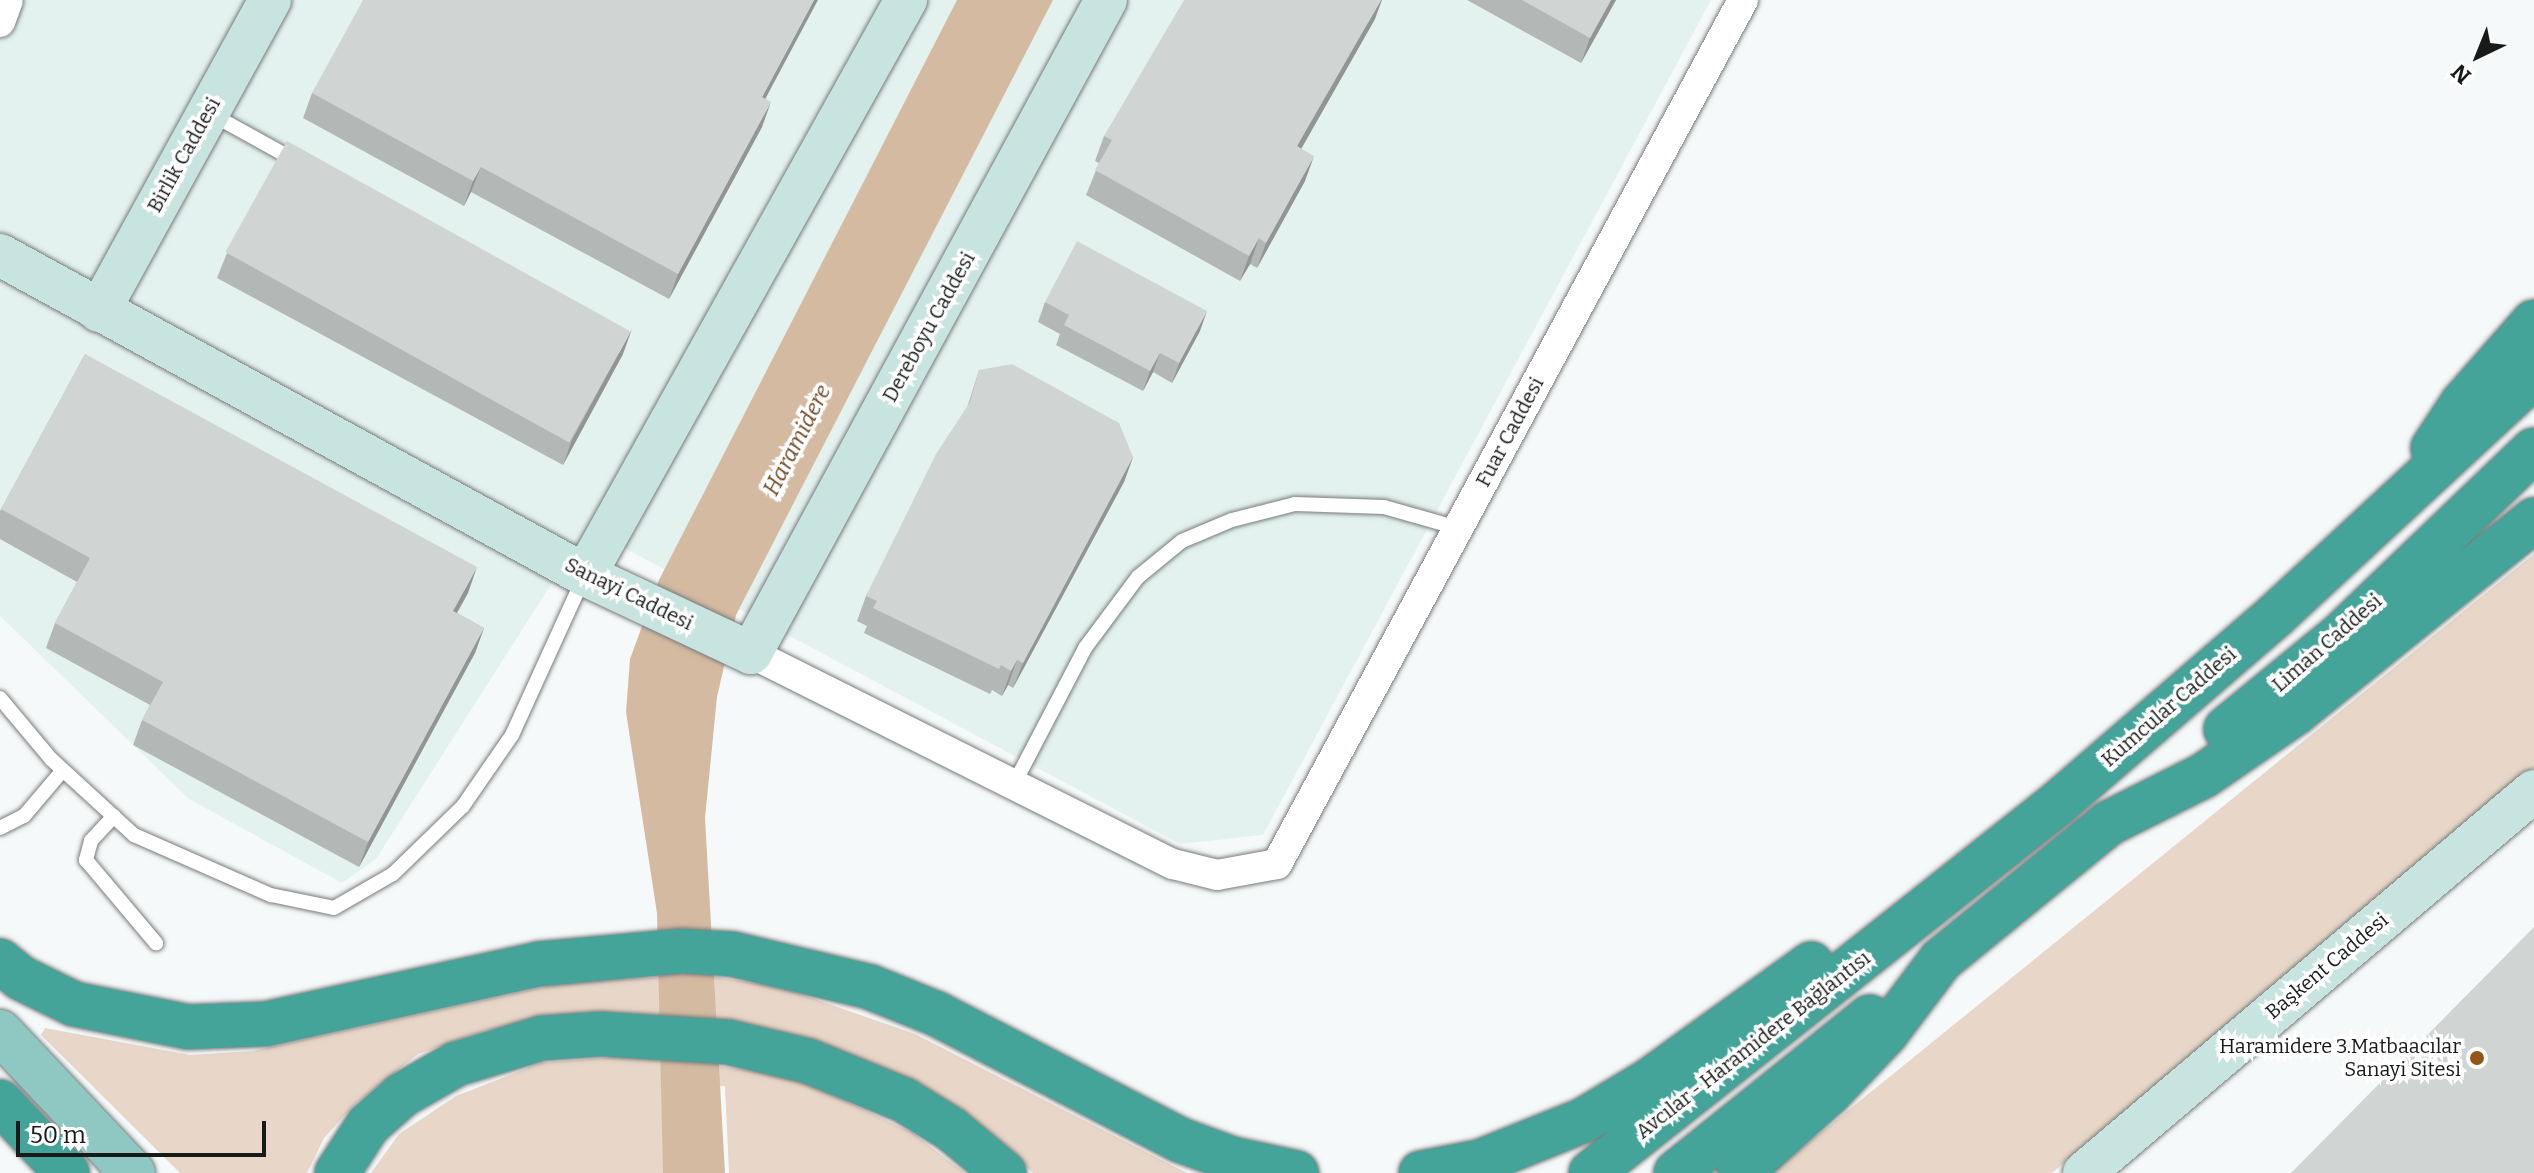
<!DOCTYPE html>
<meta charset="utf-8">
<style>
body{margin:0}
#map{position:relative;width:2534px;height:1173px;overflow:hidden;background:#f5f9f9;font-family:Bitter,serif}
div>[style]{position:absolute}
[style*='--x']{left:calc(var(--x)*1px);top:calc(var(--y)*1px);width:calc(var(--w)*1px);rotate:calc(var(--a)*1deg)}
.built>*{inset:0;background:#e4f2ef}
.green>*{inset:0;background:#e8d7c8}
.water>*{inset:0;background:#d5baa2}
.roads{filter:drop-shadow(0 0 2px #787c7b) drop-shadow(0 0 2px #787c7b)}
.lane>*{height:14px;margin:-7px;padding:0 7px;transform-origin:7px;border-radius:7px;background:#fff}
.street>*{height:30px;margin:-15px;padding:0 15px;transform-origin:15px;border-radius:15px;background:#fff}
.secondary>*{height:42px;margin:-21px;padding:0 21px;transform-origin:21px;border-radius:21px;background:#c7e4e0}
.primary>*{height:44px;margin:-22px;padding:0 22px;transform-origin:22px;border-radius:22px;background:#8fc8c2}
.highway>*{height:44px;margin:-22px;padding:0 22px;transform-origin:22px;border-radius:22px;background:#44a499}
.wall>*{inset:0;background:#b3b7b6}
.shaded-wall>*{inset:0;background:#929594}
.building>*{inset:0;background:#d0d5d4;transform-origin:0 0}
.dots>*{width:22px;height:22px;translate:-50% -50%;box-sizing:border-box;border:4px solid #fff;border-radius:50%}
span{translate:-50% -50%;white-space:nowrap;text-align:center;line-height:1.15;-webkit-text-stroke:7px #fff;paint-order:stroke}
.street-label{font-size:20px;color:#181a1a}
.poi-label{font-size:20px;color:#181a1a}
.right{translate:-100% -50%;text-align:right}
.water-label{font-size:22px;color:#6f4722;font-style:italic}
.north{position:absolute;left:2438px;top:16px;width:80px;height:80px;-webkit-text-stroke:6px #fff;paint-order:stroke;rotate:223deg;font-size:22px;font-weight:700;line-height:32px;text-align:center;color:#181a1a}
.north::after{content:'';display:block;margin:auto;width:28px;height:36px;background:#181a1a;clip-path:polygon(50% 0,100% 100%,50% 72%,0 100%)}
.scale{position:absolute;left:16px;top:1121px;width:250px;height:36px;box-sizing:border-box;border:4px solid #181a1a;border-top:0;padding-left:10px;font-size:24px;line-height:28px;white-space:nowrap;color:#181a1a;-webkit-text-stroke:6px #fff;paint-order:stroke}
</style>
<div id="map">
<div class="built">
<i style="clip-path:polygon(0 0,1711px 0,1263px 835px,1180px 844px,587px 528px,376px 859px,342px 883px,189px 799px,0 616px)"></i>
</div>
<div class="green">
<i style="clip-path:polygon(2534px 554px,2534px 767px,2052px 1173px,1771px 1173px)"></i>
<i style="clip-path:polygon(700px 975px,780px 987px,915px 1034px,1187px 1173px,1033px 1173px,988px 1131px,933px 1092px,870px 1064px,582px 1017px,486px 1030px,418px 1054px,355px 1104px,324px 1138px,307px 1173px,180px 1173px,41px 1035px,45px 1028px,190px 1055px,253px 1051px,563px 983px)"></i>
<i style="clip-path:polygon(630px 1056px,789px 1075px,911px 1132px,965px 1173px,729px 1173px,725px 1086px,670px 1090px,666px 1173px,371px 1173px,399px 1134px,456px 1096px,541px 1063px)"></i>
</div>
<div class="water">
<i style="clip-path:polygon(957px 0,1053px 0,736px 615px,717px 697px,705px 818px,725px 1173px,663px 1173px,657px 913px,626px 712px,630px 659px,659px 580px)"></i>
</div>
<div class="roads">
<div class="lane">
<i style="--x:213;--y:115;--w:95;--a:29"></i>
<i style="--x:0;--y:698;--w:80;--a:50.1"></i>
<i style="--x:51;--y:759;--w:113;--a:42.5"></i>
<i style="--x:134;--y:835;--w:150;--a:23.7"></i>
<i style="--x:271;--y:895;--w:64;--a:11.7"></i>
<i style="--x:334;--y:908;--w:68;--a:-30"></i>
<i style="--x:393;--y:874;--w:98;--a:-44.2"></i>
<i style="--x:463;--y:806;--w:86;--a:-55.4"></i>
<i style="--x:512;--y:735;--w:171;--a:-65.5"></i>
<i style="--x:1014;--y:784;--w:153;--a:-62.4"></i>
<i style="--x:1085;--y:648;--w:89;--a:-53.3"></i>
<i style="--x:1138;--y:577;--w:57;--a:-39.3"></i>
<i style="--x:1182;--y:541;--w:54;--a:-22.8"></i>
<i style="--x:1232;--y:520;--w:65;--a:-14.3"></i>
<i style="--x:1295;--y:504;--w:89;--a:1.9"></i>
<i style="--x:1384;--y:507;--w:77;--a:15.8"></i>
<i style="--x:114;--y:816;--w:34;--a:133"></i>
<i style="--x:91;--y:841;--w:20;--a:105"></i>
<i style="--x:86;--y:860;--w:109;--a:49.9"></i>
<i style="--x:0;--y:828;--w:27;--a:-27"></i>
<i style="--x:24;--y:816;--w:60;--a:-49.7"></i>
</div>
<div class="street">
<i style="--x:0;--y:22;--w:23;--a:-70"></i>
<i style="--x:751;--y:653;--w:472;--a:26.6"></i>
<i style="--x:1173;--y:864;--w:45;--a:14"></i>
<i style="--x:1217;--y:875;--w:61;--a:-10.4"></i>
<i style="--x:1277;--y:864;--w:982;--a:-61.66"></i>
</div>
<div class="secondary">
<i style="--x:0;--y:255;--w:667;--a:28.68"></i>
<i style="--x:585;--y:575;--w:183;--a:25.2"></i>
<i style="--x:751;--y:653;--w:743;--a:-61.47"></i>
<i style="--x:99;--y:311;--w:355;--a:-61.2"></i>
<i style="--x:585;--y:575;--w:659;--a:-60.83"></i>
<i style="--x:2084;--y:1173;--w:590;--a:-40.33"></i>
</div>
<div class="primary">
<i style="--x:0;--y:1032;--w:194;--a:46.7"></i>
</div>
<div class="highway">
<i style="--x:2433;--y:448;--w:53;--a:-56.6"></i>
<i style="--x:2462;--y:404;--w:109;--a:-48.7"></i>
<i style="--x:2226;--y:729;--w:149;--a:-39.3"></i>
<i style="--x:2341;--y:635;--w:267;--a:-43.8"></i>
<i style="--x:0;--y:961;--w:27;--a:39"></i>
<i style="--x:21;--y:978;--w:59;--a:26.1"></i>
<i style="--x:74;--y:1004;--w:116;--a:11.4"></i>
<i style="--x:188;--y:1027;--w:78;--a:-2.2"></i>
<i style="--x:266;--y:1024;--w:280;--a:-12.4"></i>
<i style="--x:539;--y:964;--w:144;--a:-5.2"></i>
<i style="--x:682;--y:951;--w:50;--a:3.4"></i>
<i style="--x:732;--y:954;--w:142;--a:13.4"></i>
<i style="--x:870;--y:987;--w:72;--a:21.9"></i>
<i style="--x:937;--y:1014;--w:274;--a:27.4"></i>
<i style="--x:1180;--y:1140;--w:55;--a:20.1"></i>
<i style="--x:1232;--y:1159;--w:66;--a:12.3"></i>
<i style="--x:0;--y:1102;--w:98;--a:46.7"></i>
<i style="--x:337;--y:1173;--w:57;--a:-57.1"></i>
<i style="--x:368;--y:1125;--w:45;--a:-41.4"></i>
<i style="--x:402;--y:1095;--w:62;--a:-29.9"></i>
<i style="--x:456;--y:1064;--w:90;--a:-16.8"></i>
<i style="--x:542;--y:1038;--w:59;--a:-3.9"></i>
<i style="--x:601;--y:1034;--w:127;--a:3.6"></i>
<i style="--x:728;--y:1042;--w:82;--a:13.4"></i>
<i style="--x:808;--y:1061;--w:104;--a:22.1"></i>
<i style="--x:904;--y:1100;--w:55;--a:31.7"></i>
<i style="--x:951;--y:1129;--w:69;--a:39.7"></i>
<i style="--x:1421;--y:1173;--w:60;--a:-10.6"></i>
<i style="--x:1480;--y:1162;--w:112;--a:-22"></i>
<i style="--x:1584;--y:1120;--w:76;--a:-31"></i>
<i style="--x:1649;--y:1081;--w:200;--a:-35.8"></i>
<i style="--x:1591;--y:1173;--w:594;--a:-38.37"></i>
<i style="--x:2057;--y:804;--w:289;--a:-40.8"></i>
<i style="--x:2276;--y:615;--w:352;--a:-42.8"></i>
<i style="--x:1676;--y:1173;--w:249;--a:-38.8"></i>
<i style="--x:1740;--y:1173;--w:121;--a:-42"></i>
<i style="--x:1830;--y:1092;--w:81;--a:-46.5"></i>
<i style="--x:1886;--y:1033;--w:91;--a:-53"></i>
<i style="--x:1941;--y:960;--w:217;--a:-39.2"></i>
<i style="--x:2109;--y:823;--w:105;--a:-26.6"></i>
<i style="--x:2203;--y:776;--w:113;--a:-34.5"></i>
<i style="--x:2296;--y:712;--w:306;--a:-38.9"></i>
</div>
</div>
<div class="wall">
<i style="clip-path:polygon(1467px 0,1616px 0,1581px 63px)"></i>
<i style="clip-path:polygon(1375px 19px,1301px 149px,1305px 181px,1257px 268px,1250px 264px,1240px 281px,1086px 195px,1099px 163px,1095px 161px,1104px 136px)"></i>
<i style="clip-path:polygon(312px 93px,765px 99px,762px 127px,669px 299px,471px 192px,464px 206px,303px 118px)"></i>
<i style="clip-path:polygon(227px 253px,623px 354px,563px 465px,217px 278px)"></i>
<i style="clip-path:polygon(1045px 302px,1200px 331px,1172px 383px,1153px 372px,1143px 391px,1056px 345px,1060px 334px,1038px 322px)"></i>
<i style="clip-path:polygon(85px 354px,468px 593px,457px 613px,484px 628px,475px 653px,359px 867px,133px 745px,142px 720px,150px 705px,46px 648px,55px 623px,77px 582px,0 539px,0 511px)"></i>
<i style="clip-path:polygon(979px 370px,1133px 457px,1124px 482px,1013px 688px,1008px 685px,1002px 696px,992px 690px,990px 694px,864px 633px,867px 626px,857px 621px,866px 596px,967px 408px)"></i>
</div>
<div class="shaded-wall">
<i style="clip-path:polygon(814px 0,818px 0,753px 122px,762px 97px)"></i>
<i style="clip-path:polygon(1381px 0,1382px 0,1375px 19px,1288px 172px,1297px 146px)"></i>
<i style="clip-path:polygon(1611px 0,1616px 0,1581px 63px,1590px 38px)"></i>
<i style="clip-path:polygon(771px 102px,762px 127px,669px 299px,678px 274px)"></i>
<i style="clip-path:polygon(1314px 156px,1305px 181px,1257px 268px,1266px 243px)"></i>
<i style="clip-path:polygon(481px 167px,471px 192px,464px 206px,473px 181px)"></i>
<i style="clip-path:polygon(1259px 238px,1250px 264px,1240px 281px,1249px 256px)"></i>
<i style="clip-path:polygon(1207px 311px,1200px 331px,1172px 383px,1179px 363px)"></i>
<i style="clip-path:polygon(632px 329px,623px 354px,563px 465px,572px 440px)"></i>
<i style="clip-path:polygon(1160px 353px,1153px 372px,1143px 391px,1150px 371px)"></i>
<i style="clip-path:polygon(1133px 457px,1124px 482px,1013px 688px,1023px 663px)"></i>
<i style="clip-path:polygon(477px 567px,468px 593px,444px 636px,453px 611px)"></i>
<i style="clip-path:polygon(484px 628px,475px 653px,359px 867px,368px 842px)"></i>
<i style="clip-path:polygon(1017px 660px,1008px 685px,1002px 696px,1011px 671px)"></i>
</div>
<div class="building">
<i style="clip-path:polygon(363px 0,814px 0,762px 97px,771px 102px,678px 274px,481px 167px,473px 181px,312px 93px)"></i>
<i style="clip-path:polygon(1184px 0,1381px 0,1297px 146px,1314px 156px,1266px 243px,1259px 238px,1249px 256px,1095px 170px,1112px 140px,1104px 136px)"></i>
<i style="clip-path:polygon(1522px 0,1611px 0,1590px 38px)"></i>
<i style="left:287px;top:141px;width:393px;height:127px;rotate:29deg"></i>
<i style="clip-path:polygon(1077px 241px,1207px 311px,1179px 363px,1160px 353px,1150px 371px,1064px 325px,1069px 315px,1045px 302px)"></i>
<i style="clip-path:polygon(85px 354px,477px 567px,453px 611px,484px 628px,368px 842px,142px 720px,163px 682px,55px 623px,90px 558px,1px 509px)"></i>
<i style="clip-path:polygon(1012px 364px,1119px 423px,1133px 457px,1023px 663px,1017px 660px,1011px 671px,1001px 665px,999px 669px,873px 608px,877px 601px,866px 596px,936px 454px,970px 402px,979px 370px)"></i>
<i style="clip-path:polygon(2534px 927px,2534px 1173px,2291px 1173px)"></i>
</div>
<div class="dots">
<i style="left:2477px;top:1058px;background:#935817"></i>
</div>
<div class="street-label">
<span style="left:184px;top:155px;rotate:-61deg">Birlik Caddesi</span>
<span style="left:929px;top:327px;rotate:-61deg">Dereboyu Caddesi</span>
<span style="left:1510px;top:432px;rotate:-62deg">Fuar Caddesi</span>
<span style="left:629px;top:594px;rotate:26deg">Sanayi Caddesi</span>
<span style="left:2327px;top:643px;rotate:-41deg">Liman Caddesi</span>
<span style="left:2169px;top:707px;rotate:-41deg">Kumcular Caddesi</span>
<span style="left:2327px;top:966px;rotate:-40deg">Başkent Caddesi</span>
<span style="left:1753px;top:1045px;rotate:-38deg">Avcılar - Haramidere Bağlantısı</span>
</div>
<div class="poi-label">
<span class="right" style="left:2461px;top:1058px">Haramidere 3.Matbaacılar<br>Sanayi Sitesi</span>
</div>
<div class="water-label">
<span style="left:797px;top:440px;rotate:-63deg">Haramidere</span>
</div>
<div class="north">N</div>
<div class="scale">50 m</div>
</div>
